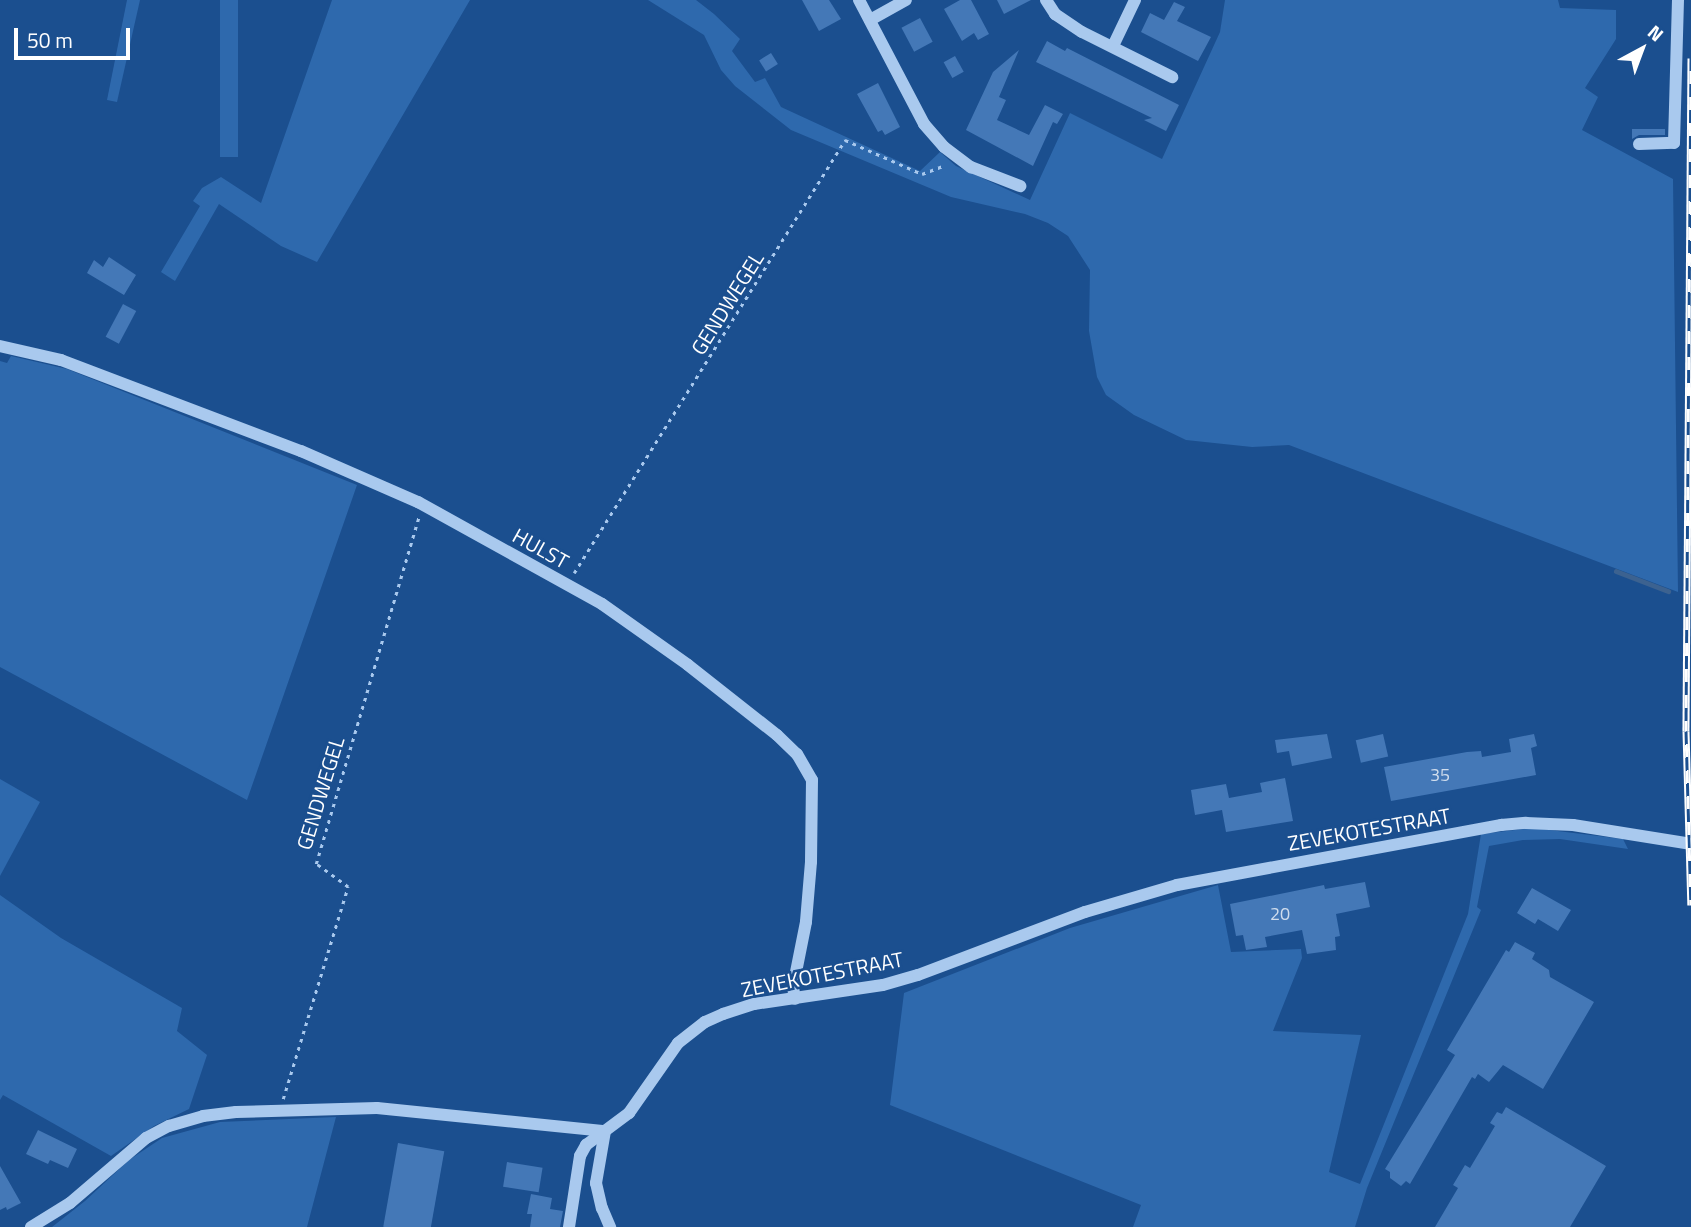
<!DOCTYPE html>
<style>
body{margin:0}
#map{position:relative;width:1691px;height:1227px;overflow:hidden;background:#1b4f8f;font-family:"Titillium Web",sans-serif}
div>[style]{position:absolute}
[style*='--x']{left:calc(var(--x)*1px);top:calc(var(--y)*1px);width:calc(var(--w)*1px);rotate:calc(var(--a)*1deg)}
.green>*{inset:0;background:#2e69ad;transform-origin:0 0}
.stream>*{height:4.5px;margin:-2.25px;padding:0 2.25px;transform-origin:2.25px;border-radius:2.25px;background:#3c6290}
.building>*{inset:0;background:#4478b7;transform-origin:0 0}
.path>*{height:2.5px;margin-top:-1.25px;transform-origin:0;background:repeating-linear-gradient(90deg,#a9c9ee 0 3.5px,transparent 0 8.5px)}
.minor>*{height:12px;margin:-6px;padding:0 6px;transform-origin:6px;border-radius:6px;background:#a9c9ee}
.rail>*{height:7px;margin-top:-3.5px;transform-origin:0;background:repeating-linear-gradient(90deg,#1b4f8f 0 13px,#fff 0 26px);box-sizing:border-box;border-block:2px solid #fff}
span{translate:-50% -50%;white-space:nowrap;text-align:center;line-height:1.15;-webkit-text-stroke:5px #1b4f8f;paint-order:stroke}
.number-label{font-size:18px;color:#d0dded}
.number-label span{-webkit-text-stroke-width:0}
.street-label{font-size:21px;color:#fff}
.north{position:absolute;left:1607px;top:14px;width:70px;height:70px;-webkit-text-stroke:5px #1b4f8f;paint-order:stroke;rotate:41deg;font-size:19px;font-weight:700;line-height:28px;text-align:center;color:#fff}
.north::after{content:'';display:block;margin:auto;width:24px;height:32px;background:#fff;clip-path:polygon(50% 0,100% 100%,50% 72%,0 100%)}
.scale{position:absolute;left:14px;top:28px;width:116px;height:32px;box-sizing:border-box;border:4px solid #fff;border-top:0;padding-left:9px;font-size:21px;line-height:24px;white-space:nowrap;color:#fff;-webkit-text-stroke:5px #1b4f8f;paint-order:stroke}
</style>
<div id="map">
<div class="green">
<i style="clip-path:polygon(127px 0,140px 0,117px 102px,107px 100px)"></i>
<i style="left:220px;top:0;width:18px;height:157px"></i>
<i style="clip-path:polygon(332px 0,470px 0,317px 262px,281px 246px,219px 204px,175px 281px,161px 272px,200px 206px,193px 201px,202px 188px,221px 177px,261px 203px)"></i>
<i style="clip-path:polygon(648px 0,696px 0,714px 14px,740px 39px,732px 51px,755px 82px,765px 78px,781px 107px,920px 171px,940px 152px,956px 166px,1030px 200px,1070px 113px,1162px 159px,1220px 32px,1225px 0,1558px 0,1560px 8px,1616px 10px,1616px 39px,1585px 88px,1598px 97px,1582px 130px,1673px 179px,1678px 592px,1289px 445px,1252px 447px,1186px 440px,1134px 415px,1106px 395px,1097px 377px,1089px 331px,1090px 270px,1068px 236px,1048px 223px,1025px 214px,951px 197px,791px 130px,735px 86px,721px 70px,704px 35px)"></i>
<i style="clip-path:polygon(11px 356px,67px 369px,357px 485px,247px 800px,0 667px,0 361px,7px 363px)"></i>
<i style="clip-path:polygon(0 779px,40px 802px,0 876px)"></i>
<i style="clip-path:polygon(1533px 828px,1623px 839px,1628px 849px,1560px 839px,1523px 840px,1489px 846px,1477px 907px,1481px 910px,1367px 1188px,1355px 1227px,1133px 1227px,1141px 1205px,890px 1105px,904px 993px,1070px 928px,1218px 885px,1231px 952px,1301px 949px,1302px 958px,1273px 1031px,1361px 1035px,1329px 1172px,1360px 1184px,1468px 914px,1481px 834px)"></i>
<i style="clip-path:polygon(0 895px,61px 938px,182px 1008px,177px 1031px,207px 1055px,189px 1109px,154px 1126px,111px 1156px,3px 1095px,0 1100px)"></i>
<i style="clip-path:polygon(336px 1117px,307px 1227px,52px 1227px,85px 1201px,129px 1160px,162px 1138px,220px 1122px)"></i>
</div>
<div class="stream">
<i style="--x:1616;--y:571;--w:56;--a:21"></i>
</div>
<div class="building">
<i style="clip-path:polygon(802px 0,829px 0,841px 19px,819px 31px)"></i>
<i style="clip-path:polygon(960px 0,971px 0,989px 34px,978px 40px,974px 33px,962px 41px,944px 9px)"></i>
<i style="clip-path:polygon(997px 0,1031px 0,1004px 14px)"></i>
<i style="clip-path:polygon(1174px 2px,1185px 7px,1177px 21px,1211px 37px,1198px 61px,1141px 32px,1150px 13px,1164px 20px)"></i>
<i style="left:920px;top:18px;width:27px;height:21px;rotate:62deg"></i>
<i style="clip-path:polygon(1047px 41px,1065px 51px,1067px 48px,1179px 105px,1166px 131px,1144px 120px,1152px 118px,1036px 62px)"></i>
<i style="clip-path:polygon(1019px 50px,999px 97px,1006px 100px,997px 120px,1029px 135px,1045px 105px,1063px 114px,1057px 124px,1053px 122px,1033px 166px,966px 130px,993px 72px)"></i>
<i style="left:771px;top:53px;width:13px;height:14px;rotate:58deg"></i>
<i style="left:955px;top:56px;width:18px;height:13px;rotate:61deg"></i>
<i style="clip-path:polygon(878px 83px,900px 127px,885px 135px,882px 130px,878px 132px,857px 94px)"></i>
<i style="clip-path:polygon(1632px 129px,1665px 129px,1665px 135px,1639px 135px,1632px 139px)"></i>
<i style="clip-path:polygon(109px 257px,136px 275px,124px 295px,87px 273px,94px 260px,103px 267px)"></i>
<i style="left:123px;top:304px;width:15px;height:37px;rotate:28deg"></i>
<i style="clip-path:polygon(1327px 734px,1332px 758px,1292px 766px,1289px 751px,1277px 753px,1275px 740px)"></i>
<i style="left:1383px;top:734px;width:23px;height:28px;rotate:77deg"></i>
<i style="clip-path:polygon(1534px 734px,1537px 746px,1531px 748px,1536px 775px,1391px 801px,1384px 767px,1467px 752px,1481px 751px,1482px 757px,1511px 752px,1509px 739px)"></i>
<i style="clip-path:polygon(1285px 778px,1293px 821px,1226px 832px,1222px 810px,1195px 815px,1191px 790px,1226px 784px,1229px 798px,1262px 792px,1260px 783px)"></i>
<i style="clip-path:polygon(1365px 882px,1370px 907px,1336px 914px,1340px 936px,1335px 937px,1336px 950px,1307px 954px,1302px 930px,1265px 937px,1267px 947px,1246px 950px,1243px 935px,1236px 936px,1230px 904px,1324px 885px,1325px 889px)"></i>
<i style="clip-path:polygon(1532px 888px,1571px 910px,1558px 931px,1538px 919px,1535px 924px,1517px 913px)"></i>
<i style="clip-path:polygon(1515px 942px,1535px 953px,1532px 959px,1549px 970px,1550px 977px,1594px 1002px,1543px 1089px,1503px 1065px,1489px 1082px,1478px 1074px,1475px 1079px,1472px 1077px,1410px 1184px,1406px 1181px,1401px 1186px,1390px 1178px,1390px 1172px,1385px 1169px,1455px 1055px,1447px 1050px,1506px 950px,1509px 952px)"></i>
<i style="clip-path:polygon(1506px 1107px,1606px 1166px,1570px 1227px,1435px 1227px,1458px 1188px,1453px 1185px,1465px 1165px,1470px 1168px,1495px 1126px,1490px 1123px,1497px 1112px,1502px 1114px)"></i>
<i style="clip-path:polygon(38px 1130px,77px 1149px,68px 1168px,50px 1160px,48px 1164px,26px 1154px)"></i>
<i style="left:398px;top:1143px;width:47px;height:85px;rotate:10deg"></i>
<i style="left:507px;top:1162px;width:36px;height:25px;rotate:9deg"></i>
<i style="clip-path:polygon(0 1166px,21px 1203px,7px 1210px,6px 1207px,0 1210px)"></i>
<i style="clip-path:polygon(531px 1194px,552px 1198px,550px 1209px,563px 1211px,560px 1227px,530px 1227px,532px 1214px,527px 1214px)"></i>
</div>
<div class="path">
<i style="--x:574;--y:573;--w:511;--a:-57.96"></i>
<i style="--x:845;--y:140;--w:84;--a:23.8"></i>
<i style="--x:922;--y:174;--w:25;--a:-21"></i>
<i style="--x:283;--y:1099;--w:222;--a:-73"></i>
<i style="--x:348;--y:887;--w:39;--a:-144"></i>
<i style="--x:316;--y:864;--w:362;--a:-73.5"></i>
</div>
<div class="minor">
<i style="--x:859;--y:0;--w:140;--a:62.3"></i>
<i style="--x:924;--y:124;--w:30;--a:49"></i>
<i style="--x:944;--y:147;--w:34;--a:37"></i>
<i style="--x:971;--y:167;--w:53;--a:21.2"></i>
<i style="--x:1046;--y:0;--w:17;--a:57"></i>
<i style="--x:1055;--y:14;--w:32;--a:34"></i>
<i style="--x:1082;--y:32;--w:101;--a:26.6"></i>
<i style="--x:870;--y:20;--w:41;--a:-29.1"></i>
<i style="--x:1113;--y:46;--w:51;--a:-64.4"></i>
<i style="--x:1639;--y:144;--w:35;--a:-2"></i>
<i style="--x:1674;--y:143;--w:143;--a:-88.4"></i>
<i style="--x:0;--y:346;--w:63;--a:12.9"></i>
<i style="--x:61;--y:360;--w:257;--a:20.8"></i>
<i style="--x:301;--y:451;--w:128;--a:23.6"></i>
<i style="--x:418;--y:502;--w:210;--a:29"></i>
<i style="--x:602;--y:604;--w:105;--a:35.3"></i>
<i style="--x:688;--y:665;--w:113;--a:38.2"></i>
<i style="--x:777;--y:735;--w:28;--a:44"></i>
<i style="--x:797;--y:754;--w:30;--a:60"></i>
<i style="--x:812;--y:780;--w:82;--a:90.7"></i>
<i style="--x:811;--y:862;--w:60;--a:94.8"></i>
<i style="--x:806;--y:922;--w:66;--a:101.3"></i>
<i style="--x:793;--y:987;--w:12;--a:81"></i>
<i style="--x:605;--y:1131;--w:53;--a:99.8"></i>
<i style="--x:596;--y:1183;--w:26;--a:77"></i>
<i style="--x:602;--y:1208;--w:21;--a:67"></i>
<i style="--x:31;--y:1227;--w:46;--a:-31.6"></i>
<i style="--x:70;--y:1203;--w:100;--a:-40.5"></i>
<i style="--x:146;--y:1138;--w:26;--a:-28"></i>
<i style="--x:169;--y:1126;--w:35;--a:-16"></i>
<i style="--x:203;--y:1116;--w:33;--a:-7"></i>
<i style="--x:236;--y:1112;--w:141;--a:-1.6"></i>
<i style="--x:377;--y:1108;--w:229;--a:5.8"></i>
<i style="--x:569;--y:1227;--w:72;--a:-81.2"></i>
<i style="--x:580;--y:1156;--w:13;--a:-61"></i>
<i style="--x:586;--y:1145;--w:54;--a:-36.7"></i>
<i style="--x:629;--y:1113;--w:85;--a:-55"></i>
<i style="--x:678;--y:1043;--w:34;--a:-38"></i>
<i style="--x:705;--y:1022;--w:20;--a:-24"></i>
<i style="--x:723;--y:1014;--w:33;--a:-18"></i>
<i style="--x:754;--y:1004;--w:130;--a:-8.4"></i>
<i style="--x:883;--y:985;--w:36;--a:-16"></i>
<i style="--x:918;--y:975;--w:178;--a:-20.7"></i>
<i style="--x:1085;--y:912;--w:96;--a:-16.4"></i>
<i style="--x:1177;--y:885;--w:330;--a:-10.5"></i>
<i style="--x:1501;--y:825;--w:25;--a:-5"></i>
<i style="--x:1526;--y:823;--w:47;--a:2.4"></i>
<i style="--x:1573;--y:825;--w:120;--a:9.1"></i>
</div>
<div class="rail">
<i style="--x:1691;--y:58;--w:673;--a:90.43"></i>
<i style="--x:1686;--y:731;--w:174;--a:88.4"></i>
</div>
<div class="number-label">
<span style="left:1440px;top:775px">35</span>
<span style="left:1280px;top:914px">20</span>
</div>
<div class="street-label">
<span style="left:727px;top:303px;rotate:-58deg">GENDWEGEL</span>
<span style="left:541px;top:548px;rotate:29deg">HULST</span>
<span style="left:320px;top:793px;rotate:-73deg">GENDWEGEL</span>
<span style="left:1369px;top:829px;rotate:-10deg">ZEVEKOTESTRAAT</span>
<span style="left:822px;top:974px;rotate:-11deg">ZEVEKOTESTRAAT</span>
</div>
<div class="north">N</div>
<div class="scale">50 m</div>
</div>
